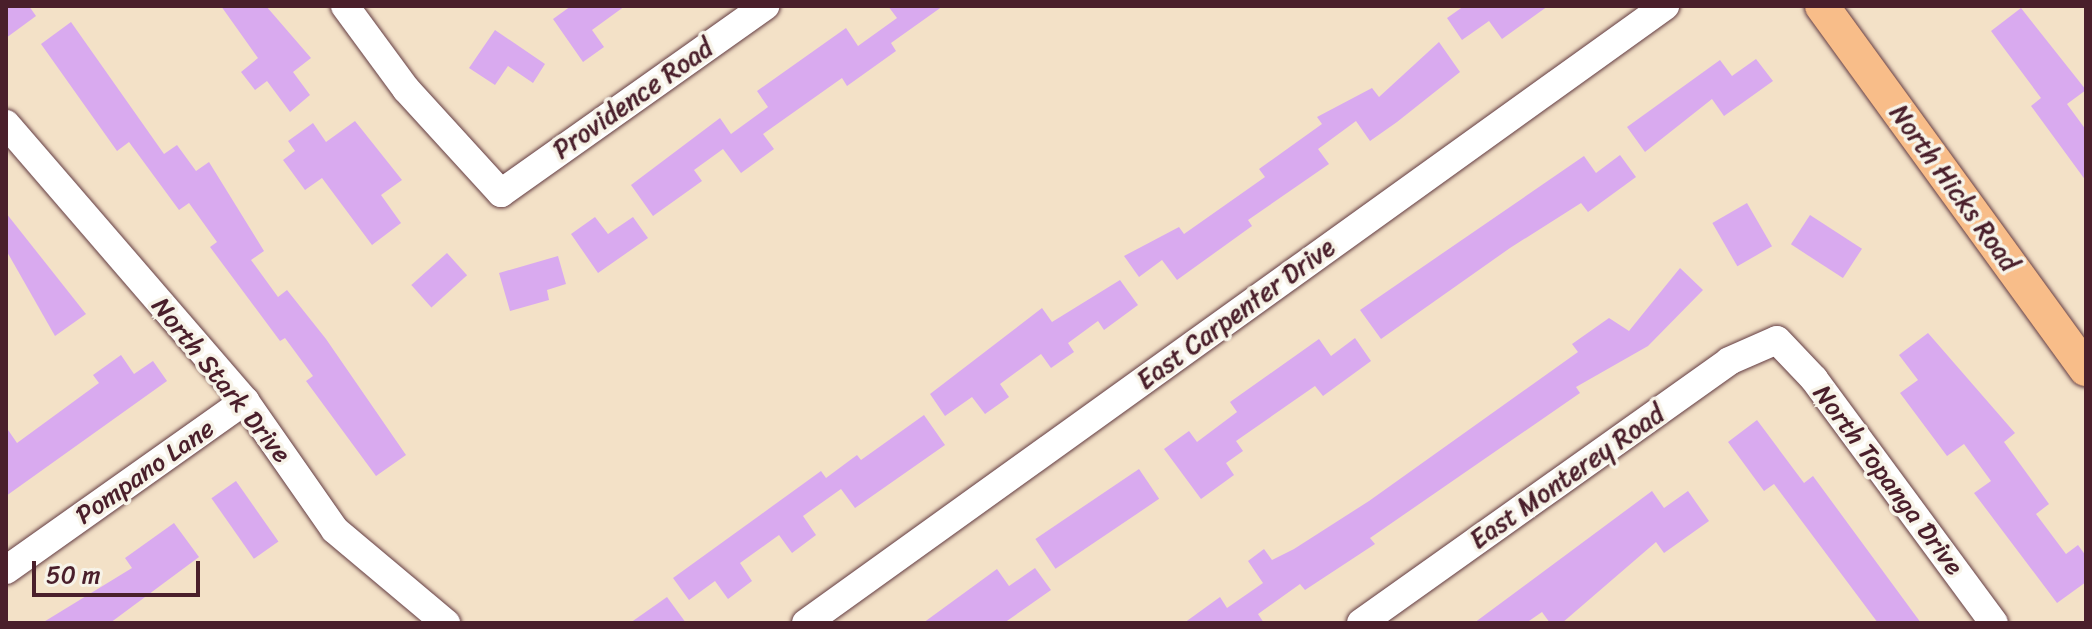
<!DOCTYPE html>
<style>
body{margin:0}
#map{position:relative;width:2092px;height:629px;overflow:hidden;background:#f3e1c7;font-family:Sriracha,sans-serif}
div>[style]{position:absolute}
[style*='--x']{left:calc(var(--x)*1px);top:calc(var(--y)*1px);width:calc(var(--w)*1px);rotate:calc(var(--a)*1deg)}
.building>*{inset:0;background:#d9aaef;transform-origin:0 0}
.roads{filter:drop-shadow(0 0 2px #633c42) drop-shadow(0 0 2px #633c42)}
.minor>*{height:28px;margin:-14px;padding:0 14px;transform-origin:14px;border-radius:14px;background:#fff}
.major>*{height:34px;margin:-17px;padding:0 17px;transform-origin:17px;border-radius:17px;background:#f8bd89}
span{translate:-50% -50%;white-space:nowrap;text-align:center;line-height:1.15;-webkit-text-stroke:7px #f7f3e8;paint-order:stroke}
.street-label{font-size:26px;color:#4a1f2b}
.frame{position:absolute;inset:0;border:8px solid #4a1f2b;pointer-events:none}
.scale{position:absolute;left:32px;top:561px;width:168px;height:36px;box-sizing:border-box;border:4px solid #4a1f2b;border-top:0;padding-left:10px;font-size:24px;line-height:28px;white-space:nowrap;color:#4a1f2b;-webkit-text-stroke:6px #f7f3e8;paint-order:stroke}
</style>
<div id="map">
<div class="building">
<i style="clip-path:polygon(6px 6px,29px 6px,36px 16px,6px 38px)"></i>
<i style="clip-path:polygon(221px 6px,266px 6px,311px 58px,293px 72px,310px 95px,290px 112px,267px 81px,255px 90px,241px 72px,258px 58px)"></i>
<i style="clip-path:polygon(571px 6px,625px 6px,592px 30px,604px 47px,583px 62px,553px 19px)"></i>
<i style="clip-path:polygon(888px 6px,943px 6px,891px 43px,896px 51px,847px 86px,842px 78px,763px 134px,774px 149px,741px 173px,723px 149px,694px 170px,702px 181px,653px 216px,631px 185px,720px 118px,731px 134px,768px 107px,757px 91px,846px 28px,858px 46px,897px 18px)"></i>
<i style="clip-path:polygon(1464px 6px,1548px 6px,1502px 39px,1489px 21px,1462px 40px,1447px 18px)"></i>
<i style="clip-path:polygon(2021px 8px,2086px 90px,2067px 104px,2086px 130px,2086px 181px,2031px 106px,2041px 98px,1991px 31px)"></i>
<i style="clip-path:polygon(71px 22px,164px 154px,177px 145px,196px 171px,209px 162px,264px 251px,251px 260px,278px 297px,287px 290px,326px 339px,406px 455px,376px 476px,306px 381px,313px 376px,285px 338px,280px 341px,210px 247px,217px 242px,189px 203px,179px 210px,129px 142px,117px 151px,41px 44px)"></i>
<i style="clip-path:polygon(495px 30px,545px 64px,533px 83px,508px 66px,495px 85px,469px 68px)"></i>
<i style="clip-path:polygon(1439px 42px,1460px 72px,1397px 122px,1370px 141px,1356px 121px,1318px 149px,1329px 164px,1248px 220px,1252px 226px,1177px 280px,1162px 260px,1139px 277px,1124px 256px,1179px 227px,1184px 234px,1265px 177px,1259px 169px,1322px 124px,1317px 117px,1372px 88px,1379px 97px)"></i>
<i style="clip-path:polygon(1756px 59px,1773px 81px,1724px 116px,1712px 99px,1645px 152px,1627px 127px,1720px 60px,1732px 76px)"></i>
<i style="clip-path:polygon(355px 121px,402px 180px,381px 195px,401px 223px,372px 245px,322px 178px,305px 190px,283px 160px,295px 151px,288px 141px,313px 123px,326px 142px)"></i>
<i style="clip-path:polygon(1620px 155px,1636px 177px,1588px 212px,1581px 203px,1510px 248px,1381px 339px,1360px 310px,1584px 156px,1596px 173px)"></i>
<i style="left:1747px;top:203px;width:50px;height:40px;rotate:60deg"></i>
<i style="clip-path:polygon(6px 213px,86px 314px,55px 336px,6px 250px)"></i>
<i style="left:1810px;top:215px;width:62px;height:35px;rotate:33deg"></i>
<i style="clip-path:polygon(595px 217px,608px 234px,633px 217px,648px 238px,598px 273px,571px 234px)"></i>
<i style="left:447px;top:253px;width:30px;height:48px;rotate:48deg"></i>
<i style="clip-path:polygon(558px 256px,566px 284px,547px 290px,549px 300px,510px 311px,499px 273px)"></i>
<i style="clip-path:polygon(1680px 268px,1703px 290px,1648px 346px,1576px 387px,1580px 393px,1370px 538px,1375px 544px,1305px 590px,1300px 584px,1258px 614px,1264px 623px,1184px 623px,1220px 597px,1227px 608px,1263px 583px,1248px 561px,1264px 549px,1272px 560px,1294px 549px,1369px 501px,1578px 352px,1572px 344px,1609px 318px,1629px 331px)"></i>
<i style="clip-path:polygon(1120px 280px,1138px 305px,1104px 330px,1098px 321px,1068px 343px,1074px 352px,1051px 368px,1041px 354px,1000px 384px,1009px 397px,985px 414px,972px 397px,945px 416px,930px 394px,1042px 308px,1052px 322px)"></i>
<i style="clip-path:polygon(1928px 333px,2015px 433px,2004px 442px,2049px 504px,2036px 514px,2066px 554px,2078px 545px,2086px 556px,2086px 582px,2057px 603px,1974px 493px,1991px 481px,1964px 444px,1947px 456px,1900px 393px,1918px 380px,1899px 355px)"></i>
<i style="clip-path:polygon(1355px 338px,1371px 361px,1323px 396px,1315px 386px,1236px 441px,1243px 451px,1226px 463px,1234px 475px,1201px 499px,1164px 449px,1189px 431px,1197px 442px,1237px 412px,1230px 402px,1319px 339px,1331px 356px)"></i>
<i style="clip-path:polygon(121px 355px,134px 374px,153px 361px,167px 381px,6px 496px,6px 427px,17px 443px,99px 383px,93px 375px)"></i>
<i style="clip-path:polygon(924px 415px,945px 445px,855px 508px,841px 489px,803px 516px,816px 535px,792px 553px,779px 535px,740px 563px,752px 581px,728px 599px,715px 581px,689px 600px,673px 578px,821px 471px,826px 478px,857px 455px,861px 460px)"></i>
<i style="clip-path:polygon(1757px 420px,1804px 483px,1813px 476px,1921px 623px,1878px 623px,1774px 484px,1764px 491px,1728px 442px)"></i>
<i style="left:1139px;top:469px;width:36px;height:125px;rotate:56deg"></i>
<i style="left:236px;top:481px;width:74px;height:30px;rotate:55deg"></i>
<i style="clip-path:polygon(1652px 491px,1664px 508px,1688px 491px,1709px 521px,1664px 553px,1656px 542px,1562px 623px,1550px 623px,1542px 612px,1526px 623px,1474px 623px)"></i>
<i style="clip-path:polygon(174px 523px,199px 557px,110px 623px,42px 623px,132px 568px,125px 558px)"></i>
<i style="clip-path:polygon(1035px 568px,1051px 590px,1004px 623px,923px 623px,997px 569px,1009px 586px)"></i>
<i style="clip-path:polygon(667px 597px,686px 623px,630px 623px)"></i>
</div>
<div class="roads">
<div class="minor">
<i style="--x:345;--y:6;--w:103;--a:53.7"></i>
<i style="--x:406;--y:89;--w:141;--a:47.6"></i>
<i style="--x:501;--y:193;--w:324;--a:-35.3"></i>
<i style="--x:6;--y:124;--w:366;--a:49.2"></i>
<i style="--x:245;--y:401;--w:157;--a:55.1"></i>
<i style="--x:335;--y:530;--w:145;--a:40"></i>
<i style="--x:6;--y:570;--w:293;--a:-35.3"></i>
<i style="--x:806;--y:623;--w:1058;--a:-35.69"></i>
<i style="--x:1361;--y:623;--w:452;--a:-35.4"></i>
<i style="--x:1729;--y:361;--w:52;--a:-23.6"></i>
<i style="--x:1777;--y:340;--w:54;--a:46.5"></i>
<i style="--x:1814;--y:379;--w:303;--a:53.6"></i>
</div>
<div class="major">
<i style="--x:1822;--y:6;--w:449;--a:54"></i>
</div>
</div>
<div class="street-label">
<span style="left:633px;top:99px;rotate:-35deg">Providence Road</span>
<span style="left:1954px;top:188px;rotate:54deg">North Hicks Road</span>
<span style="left:1236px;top:314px;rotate:-36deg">East Carpenter Drive</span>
<span style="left:221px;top:380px;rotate:51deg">North Stark Drive</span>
<span style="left:145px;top:472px;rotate:-35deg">Pompano Lane</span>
<span style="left:1567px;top:477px;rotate:-35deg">East Monterey Road</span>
<span style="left:1888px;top:480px;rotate:53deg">North Topanga Drive</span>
</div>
<div class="frame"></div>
<div class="scale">50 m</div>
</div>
